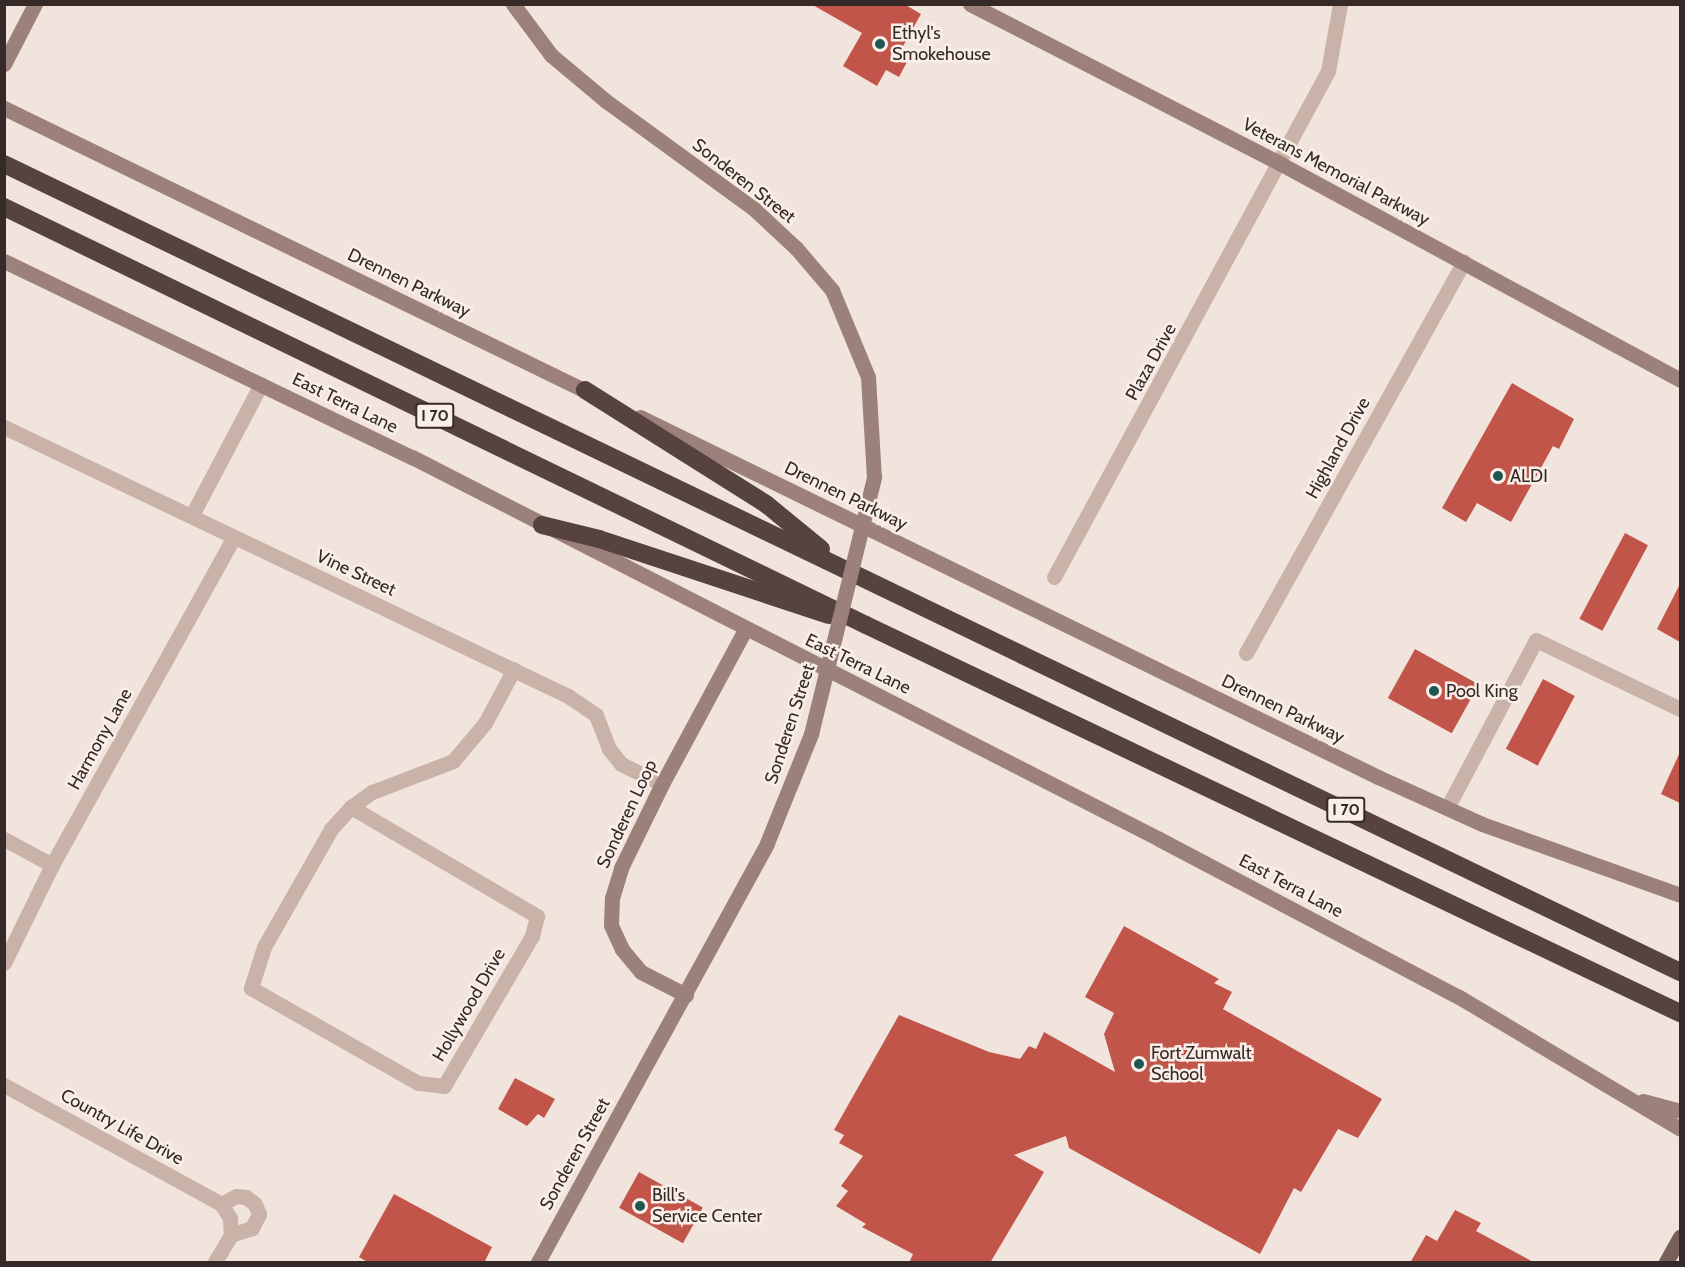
<!DOCTYPE html>
<style>
body{margin:0}
#map{position:relative;width:1685px;height:1267px;overflow:hidden;background:#f1e4dc;font-family:Cabin,sans-serif}
div>[style]{position:absolute}
[style*='--x']{left:calc(var(--x)*1px);top:calc(var(--y)*1px);width:calc(var(--w)*1px);rotate:calc(var(--a)*1deg)}
.building>*{inset:0;background:#c1554a;transform-origin:0 0}
.street>*{height:15px;margin:-7.5px;padding:0 7.5px;transform-origin:7.5px;border-radius:7.5px;background:#c9b2a8}
.secondary>*{height:15px;margin:-7.5px;padding:0 7.5px;transform-origin:7.5px;border-radius:7.5px;background:#9c817a}
.primary>*{height:15px;margin:-7.5px;padding:0 7.5px;transform-origin:7.5px;border-radius:7.5px;background:#775f5a}
.highway>*{height:18px;margin:-9px;padding:0 9px;transform-origin:9px;border-radius:9px;background:#564340}
.secondary-bridge>*{height:15px;margin:-7.5px;padding:0 7.5px;transform-origin:7.5px;border-radius:7.5px;background:#9c817a}
.dots>*{width:16px;height:16px;translate:-50% -50%;box-sizing:border-box;border:3px solid #f9efe8;border-radius:50%}
span{translate:-50% -50%;white-space:nowrap;text-align:center;line-height:1.15;-webkit-text-stroke:5px #f9efe8;paint-order:stroke}
.shield-label span{padding:2px 4px;background:#f9efe8;border:2px solid;border-radius:4px;-webkit-text-stroke-width:0}
.shield-label{font-size:16px;color:#362a28;font-weight:700}
.poi-label{font-size:18px;color:#362a28}
.left{translate:0 -50%;text-align:left}
.street-label{font-size:18px;color:#362a28}
.frame{position:absolute;inset:0;border:6px solid #362a28;pointer-events:none}
</style>
<div id="map">
<div class="building">
<i style="clip-path:polygon(811px 4px,904px 4px,921px 14px,898px 55px,908px 60px,899px 77px,886px 70px,877px 86px,843px 66px,862px 33px)"></i>
<i style="clip-path:polygon(1512px 383px,1574px 419px,1559px 449px,1553px 446px,1511px 522px,1477px 503px,1466px 522px,1442px 508px)"></i>
<i style="left:1625px;top:533px;width:26px;height:97px;rotate:28deg"></i>
<i style="clip-path:polygon(1680px 584px,1680px 642px,1657px 629px)"></i>
<i style="left:1415px;top:649px;width:73px;height:56px;rotate:29deg"></i>
<i style="left:1543px;top:679px;width:36px;height:79px;rotate:28deg"></i>
<i style="clip-path:polygon(1680px 752px,1680px 803px,1661px 794px)"></i>
<i style="clip-path:polygon(1124px 926px,1219px 979px,1214px 983px,1232px 992px,1223px 1009px,1382px 1099px,1358px 1138px,1338px 1129px,1301px 1192px,1294px 1188px,1260px 1254px,1069px 1148px,1066px 1136px,1014px 1155px,1044px 1172px,990px 1263px,909px 1263px,913px 1254px,862px 1227px,866px 1224px,836px 1206px,848px 1191px,841px 1186px,863px 1156px,839px 1143px,844px 1135px,834px 1130px,899px 1015px,989px 1052px,1020px 1059px,1029px 1046px,1036px 1049px,1044px 1032px,1115px 1072px,1104px 1034px,1114px 1013px,1085px 997px)"></i>
<i style="clip-path:polygon(515px 1078px,555px 1099px,544px 1118px,538px 1114px,527px 1126px,498px 1109px)"></i>
<i style="left:639px;top:1172px;width:73px;height:41px;rotate:29deg"></i>
<i style="clip-path:polygon(394px 1194px,492px 1247px,484px 1263px,369px 1263px,359px 1257px)"></i>
<i style="clip-path:polygon(1455px 1210px,1481px 1223px,1476px 1231px,1535px 1263px,1410px 1263px,1426px 1235px,1437px 1241px)"></i>
</div>
<div class="street">
<i style="--x:4;--y:427;--w:625;--a:25.5"></i>
<i style="--x:568;--y:696;--w:34;--a:34"></i>
<i style="--x:596;--y:715;--w:36;--a:69"></i>
<i style="--x:609;--y:749;--w:19;--a:51"></i>
<i style="--x:621;--y:764;--w:46;--a:26"></i>
<i style="--x:192;--y:515;--w:148;--a:-62.2"></i>
<i style="--x:1054;--y:577;--w:575;--a:-61.56"></i>
<i style="--x:1328;--y:71;--w:68;--a:-79.8"></i>
<i style="--x:1246;--y:653;--w:448;--a:-60.9"></i>
<i style="--x:351;--y:807;--w:216;--a:30.4"></i>
<i style="--x:537;--y:916;--w:21;--a:104"></i>
<i style="--x:532;--y:936;--w:174;--a:120.4"></i>
<i style="--x:444;--y:1086;--w:26;--a:-173"></i>
<i style="--x:418;--y:1083;--w:192;--a:-150.4"></i>
<i style="--x:251;--y:988;--w:43;--a:-72.4"></i>
<i style="--x:264;--y:947;--w:136;--a:-60.4"></i>
<i style="--x:331;--y:829;--w:30;--a:-48"></i>
<i style="--x:351;--y:807;--w:26;--a:-36"></i>
<i style="--x:372;--y:792;--w:87;--a:-20.9"></i>
<i style="--x:453;--y:761;--w:50;--a:-49.9"></i>
<i style="--x:485;--y:723;--w:61;--a:-61.8"></i>
<i style="--x:1447;--y:808;--w:190;--a:-62.1"></i>
<i style="--x:1536;--y:640;--w:160;--a:25.6"></i>
<i style="--x:4;--y:839;--w:55;--a:28.4"></i>
<i style="--x:4;--y:963;--w:109;--a:-63.9"></i>
<i style="--x:52;--y:865;--w:375;--a:-61"></i>
<i style="--x:4;--y:1085;--w:247;--a:28.7"></i>
<i style="--x:221;--y:1204;--w:17;--a:57"></i>
<i style="--x:230;--y:1218;--w:17;--a:87"></i>
<i style="--x:231;--y:1235;--w:31;--a:121"></i>
<i style="--x:221;--y:1204;--w:17;--a:-28"></i>
<i style="--x:236;--y:1196;--w:10;--a:6"></i>
<i style="--x:246;--y:1197;--w:11;--a:38"></i>
<i style="--x:255;--y:1204;--w:11;--a:68"></i>
<i style="--x:259;--y:1214;--w:16;--a:117"></i>
<i style="--x:252;--y:1228;--w:22;--a:162"></i>
</div>
<div class="secondary">
<i style="--x:513;--y:4;--w:64;--a:53.3"></i>
<i style="--x:551;--y:55;--w:72;--a:39.9"></i>
<i style="--x:606;--y:101;--w:182;--a:36.1"></i>
<i style="--x:753;--y:208;--w:59;--a:42.9"></i>
<i style="--x:796;--y:248;--w:55;--a:49.4"></i>
<i style="--x:832;--y:290;--w:94;--a:67.5"></i>
<i style="--x:868;--y:377;--w:100;--a:86.6"></i>
<i style="--x:970;--y:4;--w:350;--a:27.2"></i>
<i style="--x:1281;--y:164;--w:454;--a:28.4"></i>
<i style="--x:4;--y:64;--w:68;--a:-62.7"></i>
<i style="--x:4;--y:108;--w:656;--a:25.94"></i>
<i style="--x:4;--y:261;--w:453;--a:25.7"></i>
<i style="--x:412;--y:457;--w:839;--a:27.08"></i>
<i style="--x:1159;--y:839;--w:339;--a:27.8"></i>
<i style="--x:1459;--y:997;--w:257;--a:30.8"></i>
<i style="--x:640;--y:417;--w:821;--a:26"></i>
<i style="--x:1378;--y:777;--w:114;--a:24.3"></i>
<i style="--x:1482;--y:824;--w:210;--a:19.7"></i>
<i style="--x:686;--y:995;--w:51;--a:-152.9"></i>
<i style="--x:641;--y:972;--w:30;--a:-130"></i>
<i style="--x:622;--y:949;--w:26;--a:-115"></i>
<i style="--x:611;--y:925;--w:27;--a:-88"></i>
<i style="--x:612;--y:898;--w:31;--a:-73"></i>
<i style="--x:621;--y:868;--w:93;--a:-64"></i>
<i style="--x:662;--y:784;--w:175;--a:-61.7"></i>
<i style="--x:1643;--y:1101;--w:38;--a:15"></i>
<i style="--x:538;--y:1262;--w:477;--a:-61.3"></i>
<i style="--x:767;--y:843;--w:118;--a:-68"></i>
</div>
<div class="primary">
<i style="--x:1666;--y:1262;--w:29;--a:-61"></i>
</div>
<div class="highway">
<i style="--x:4;--y:164;--w:1861;--a:25.74"></i>
<i style="--x:4;--y:207;--w:958;--a:25.87"></i>
<i style="--x:866;--y:625;--w:902;--a:25.49"></i>
<i style="--x:585;--y:390;--w:214;--a:32.2"></i>
<i style="--x:766;--y:504;--w:71;--a:39.3"></i>
<i style="--x:542;--y:525;--w:59;--a:13.8"></i>
<i style="--x:599;--y:539;--w:242;--a:18.3"></i>
</div>
<div class="secondary-bridge">
<i style="--x:811;--y:734;--w:265;--a:-76.2"></i>
</div>
<div class="dots">
<i style="left:880px;top:44px;background:#1f5651"></i>
<i style="left:1498px;top:476px;background:#1f5651"></i>
<i style="left:1434px;top:691px;background:#1f5651"></i>
<i style="left:1139px;top:1064px;background:#1f5651"></i>
<i style="left:640px;top:1206px;background:#1f5651"></i>
</div>
<div class="shield-label">
<span style="left:435px;top:416px">I 70</span>
<span style="left:1346px;top:810px">I 70</span>
</div>
<div class="poi-label">
<span class="left" style="left:892px;top:44px">Ethyl's<br>Smokehouse</span>
<span class="left" style="left:1510px;top:476px">ALDI</span>
<span class="left" style="left:1446px;top:691px">Pool King</span>
<span class="left" style="left:1151px;top:1064px">Fort Zumwalt<br>School</span>
<span class="left" style="left:652px;top:1206px">Bill's<br>Service Center</span>
</div>
<div class="street-label">
<span style="left:1336px;top:172px;rotate:28deg">Veterans Memorial Parkway</span>
<span style="left:744px;top:181px;rotate:38deg">Sonderen Street</span>
<span style="left:409px;top:283px;rotate:26deg">Drennen Parkway</span>
<span style="left:1151px;top:362px;rotate:-61deg">Plaza Drive</span>
<span style="left:345px;top:403px;rotate:26deg">East Terra Lane</span>
<span style="left:1338px;top:448px;rotate:-61deg">Highland Drive</span>
<span style="left:846px;top:496px;rotate:26deg">Drennen Parkway</span>
<span style="left:356px;top:573px;rotate:25deg">Vine Street</span>
<span style="left:858px;top:664px;rotate:26deg">East Terra Lane</span>
<span style="left:1283px;top:709px;rotate:26deg">Drennen Parkway</span>
<span style="left:790px;top:724px;rotate:-72deg">Sonderen Street</span>
<span style="left:100px;top:739px;rotate:-61deg">Harmony Lane</span>
<span style="left:627px;top:814px;rotate:-65deg">Sonderen Loop</span>
<span style="left:1291px;top:886px;rotate:28deg">East Terra Lane</span>
<span style="left:469px;top:1005px;rotate:-60deg">Hollywood Drive</span>
<span style="left:122px;top:1127px;rotate:29deg">Country Life Drive</span>
<span style="left:575px;top:1154px;rotate:-61deg">Sonderen Street</span>
</div>
<div class="frame"></div>
</div>
